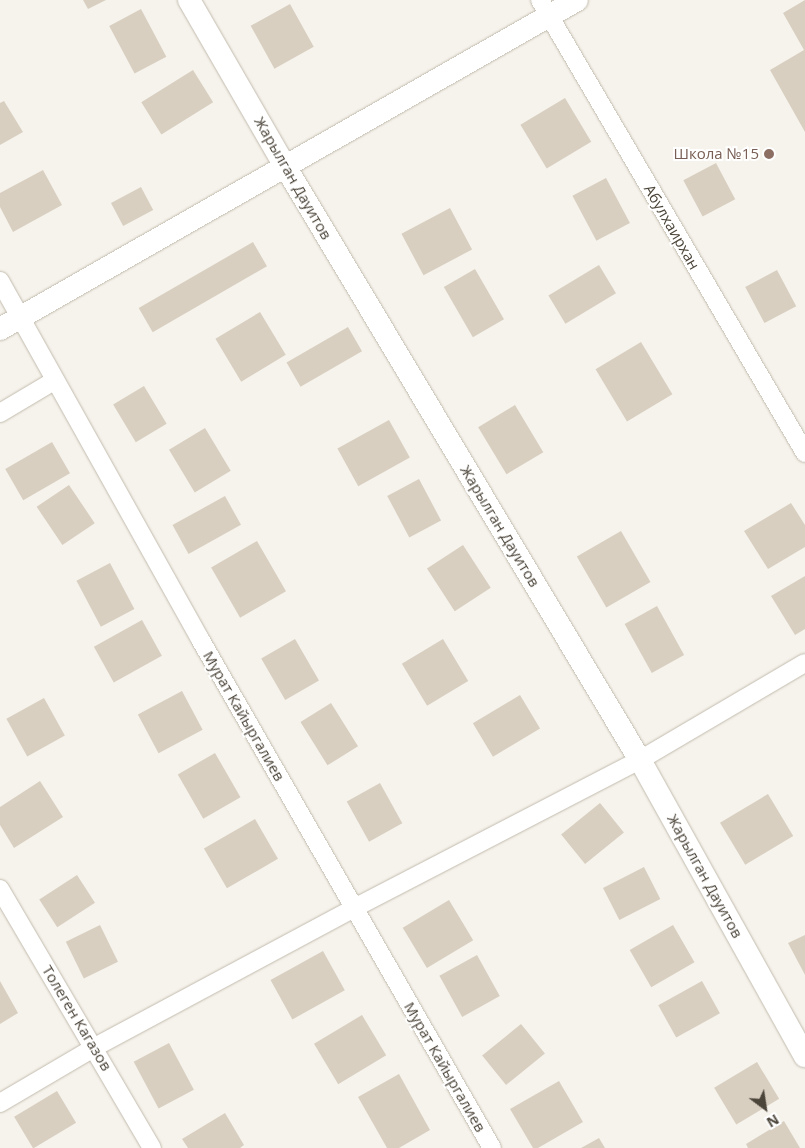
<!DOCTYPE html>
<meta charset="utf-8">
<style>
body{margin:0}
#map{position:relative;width:805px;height:1148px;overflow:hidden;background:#f6f3ec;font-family:"Open Sans",sans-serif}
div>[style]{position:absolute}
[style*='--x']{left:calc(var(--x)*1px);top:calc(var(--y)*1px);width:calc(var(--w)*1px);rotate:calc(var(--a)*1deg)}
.building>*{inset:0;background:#d8cfc1;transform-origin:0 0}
.roads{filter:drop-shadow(0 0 1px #c2bbae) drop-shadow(0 0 1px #c2bbae)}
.minor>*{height:18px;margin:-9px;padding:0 9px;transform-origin:9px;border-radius:9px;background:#fff}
.tertiary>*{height:22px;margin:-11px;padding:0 11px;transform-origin:11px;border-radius:11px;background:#fff}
.dots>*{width:14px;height:14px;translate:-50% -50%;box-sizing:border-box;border:2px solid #fff;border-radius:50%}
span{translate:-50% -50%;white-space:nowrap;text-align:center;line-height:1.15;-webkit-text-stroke:4px #fff;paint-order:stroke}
.education-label{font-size:15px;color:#785e54}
.right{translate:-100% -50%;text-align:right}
.street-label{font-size:15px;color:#4b4439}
.north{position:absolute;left:740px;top:1083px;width:50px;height:50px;-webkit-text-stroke:4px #fff;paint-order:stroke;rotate:149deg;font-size:14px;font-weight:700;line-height:20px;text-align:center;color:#4b4439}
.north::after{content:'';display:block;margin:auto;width:18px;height:22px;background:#4b4439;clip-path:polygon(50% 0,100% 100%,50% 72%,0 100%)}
</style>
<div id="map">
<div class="building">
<i style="clip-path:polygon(83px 0,106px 0,88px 9px)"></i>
<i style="clip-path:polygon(805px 0,805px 132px,770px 70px,804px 50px,783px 13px)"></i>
<i style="left:290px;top:4px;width:49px;height:45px;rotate:61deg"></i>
<i style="left:141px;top:9px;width:54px;height:36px;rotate:62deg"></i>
<i style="left:193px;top:70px;width:38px;height:61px;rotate:58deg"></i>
<i style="left:565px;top:98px;width:51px;height:52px;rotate:59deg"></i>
<i style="clip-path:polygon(4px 101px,23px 132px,0 145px,0 103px)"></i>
<i style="left:716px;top:163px;width:41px;height:37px;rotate:62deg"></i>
<i style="clip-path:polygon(43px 170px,62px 205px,13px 232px,0 207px,0 193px)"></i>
<i style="left:606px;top:178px;width:51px;height:38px;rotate:62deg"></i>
<i style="left:141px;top:187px;width:26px;height:34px;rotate:62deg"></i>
<i style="left:450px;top:208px;width:47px;height:55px;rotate:62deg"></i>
<i style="left:253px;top:242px;width:28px;height:132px;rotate:60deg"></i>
<i style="left:599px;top:265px;width:33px;height:59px;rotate:59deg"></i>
<i style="left:475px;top:269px;width:58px;height:36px;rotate:60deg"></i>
<i style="left:777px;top:270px;width:41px;height:36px;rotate:62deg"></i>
<i style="left:260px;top:312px;width:50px;height:52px;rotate:59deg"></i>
<i style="left:348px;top:327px;width:28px;height:71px;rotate:60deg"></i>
<i style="left:641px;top:342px;width:61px;height:53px;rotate:59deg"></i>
<i style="left:144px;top:386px;width:44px;height:36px;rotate:59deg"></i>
<i style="left:515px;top:405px;width:55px;height:43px;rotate:59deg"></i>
<i style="left:389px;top:420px;width:43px;height:59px;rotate:61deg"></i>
<i style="left:205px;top:428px;width:50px;height:42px;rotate:59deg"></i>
<i style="left:52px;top:442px;width:36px;height:54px;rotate:60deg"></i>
<i style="left:419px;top:479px;width:47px;height:36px;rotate:62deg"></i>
<i style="left:69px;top:485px;width:46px;height:39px;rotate:56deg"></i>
<i style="left:225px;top:496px;width:33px;height:60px;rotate:61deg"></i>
<i style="clip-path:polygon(791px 503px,805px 525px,805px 547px,768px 569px,744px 531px)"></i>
<i style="left:621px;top:531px;width:59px;height:51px;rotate:60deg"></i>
<i style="left:257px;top:541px;width:58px;height:53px;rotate:60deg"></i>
<i style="left:463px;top:545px;width:51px;height:43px;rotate:57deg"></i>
<i style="left:110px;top:563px;width:52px;height:38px;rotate:62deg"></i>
<i style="clip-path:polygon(805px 576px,805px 629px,795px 635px,771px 596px)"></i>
<i style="left:657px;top:606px;width:56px;height:37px;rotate:61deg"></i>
<i style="left:142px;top:620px;width:41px;height:55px;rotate:61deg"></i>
<i style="left:295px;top:639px;width:48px;height:39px;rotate:60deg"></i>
<i style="left:443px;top:639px;width:49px;height:48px;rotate:59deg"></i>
<i style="left:182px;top:691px;width:44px;height:50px;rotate:62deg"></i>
<i style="left:520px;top:695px;width:39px;height:55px;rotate:59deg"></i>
<i style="left:44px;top:698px;width:43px;height:43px;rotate:61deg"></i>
<i style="left:331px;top:703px;width:51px;height:36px;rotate:58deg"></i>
<i style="left:215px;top:753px;width:51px;height:43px;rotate:60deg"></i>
<i style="clip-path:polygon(40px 781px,63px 817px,14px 848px,0 825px,0 807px)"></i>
<i style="left:380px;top:783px;width:46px;height:38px;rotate:61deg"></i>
<i style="left:768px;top:794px;width:49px;height:56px;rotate:59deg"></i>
<i style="left:600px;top:803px;width:38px;height:50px;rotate:51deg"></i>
<i style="left:255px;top:819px;width:46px;height:59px;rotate:60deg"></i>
<i style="left:644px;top:867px;width:36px;height:46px;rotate:63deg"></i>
<i style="left:77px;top:875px;width:33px;height:45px;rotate:57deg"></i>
<i style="left:449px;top:900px;width:47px;height:54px;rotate:59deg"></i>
<i style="left:100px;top:925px;width:41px;height:38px;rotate:64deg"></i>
<i style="left:673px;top:925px;width:43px;height:50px;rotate:60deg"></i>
<i style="clip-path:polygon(805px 935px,805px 975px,788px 943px)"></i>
<i style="left:323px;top:951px;width:45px;height:60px;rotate:61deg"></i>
<i style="left:477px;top:955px;width:47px;height:43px;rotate:61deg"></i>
<i style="clip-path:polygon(0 981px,18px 1013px,0 1024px)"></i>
<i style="left:702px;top:981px;width:37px;height:50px;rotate:61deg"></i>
<i style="left:362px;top:1015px;width:47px;height:56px;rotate:59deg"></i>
<i style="left:521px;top:1024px;width:38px;height:50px;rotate:51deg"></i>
<i style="left:169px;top:1043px;width:53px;height:40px;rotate:62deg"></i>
<i style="left:757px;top:1062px;width:43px;height:50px;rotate:59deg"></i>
<i style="clip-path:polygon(399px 1074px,430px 1130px,399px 1148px,387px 1148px,358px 1097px)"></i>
<i style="clip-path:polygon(559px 1081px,583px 1122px,538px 1148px,533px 1148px,510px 1109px)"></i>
<i style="left:57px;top:1091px;width:37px;height:50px;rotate:59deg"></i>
<i style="clip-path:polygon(225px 1113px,244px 1145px,240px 1148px,188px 1148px,182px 1139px)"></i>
<i style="clip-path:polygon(784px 1121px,800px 1148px,748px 1148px,746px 1144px)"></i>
<i style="clip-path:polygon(599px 1138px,605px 1148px,581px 1148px)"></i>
</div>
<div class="roads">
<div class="minor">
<i style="--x:540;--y:0;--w:525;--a:59.67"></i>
<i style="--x:0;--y:281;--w:410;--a:60.8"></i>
<i style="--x:200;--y:639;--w:587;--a:60.16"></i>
<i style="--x:0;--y:413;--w:63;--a:-30.7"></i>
<i style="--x:0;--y:889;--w:300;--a:59.6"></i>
<i style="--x:0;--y:1103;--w:110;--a:-30.5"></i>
<i style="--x:95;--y:1047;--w:294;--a:-28.2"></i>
<i style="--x:354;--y:908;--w:322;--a:-27.4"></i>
<i style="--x:640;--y:760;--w:191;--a:-30.5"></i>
</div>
<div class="tertiary">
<i style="--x:189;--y:0;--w:192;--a:60"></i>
<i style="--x:285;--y:166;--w:692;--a:59.14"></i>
<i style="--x:640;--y:760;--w:339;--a:60.9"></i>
<i style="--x:0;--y:329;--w:664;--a:-29.69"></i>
</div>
</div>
<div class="dots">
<i style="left:769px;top:154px;background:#8d6e63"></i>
</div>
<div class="education-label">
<span class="right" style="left:759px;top:154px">Школа №15</span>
</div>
<div class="street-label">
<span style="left:293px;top:178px;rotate:60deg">Жарылган Дауитов</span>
<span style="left:672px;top:227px;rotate:60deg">Абулхаирхан</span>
<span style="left:500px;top:526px;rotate:59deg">Жарылган Дауитов</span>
<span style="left:244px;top:716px;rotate:60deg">Мурат Кайыргалиев</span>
<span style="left:705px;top:876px;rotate:61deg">Жарылган Дауитов</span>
<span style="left:77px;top:1018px;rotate:59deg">Толеген Кагазов</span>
<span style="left:445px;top:1067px;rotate:60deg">Мурат Кайыргалиев</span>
</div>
<div class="north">N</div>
</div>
